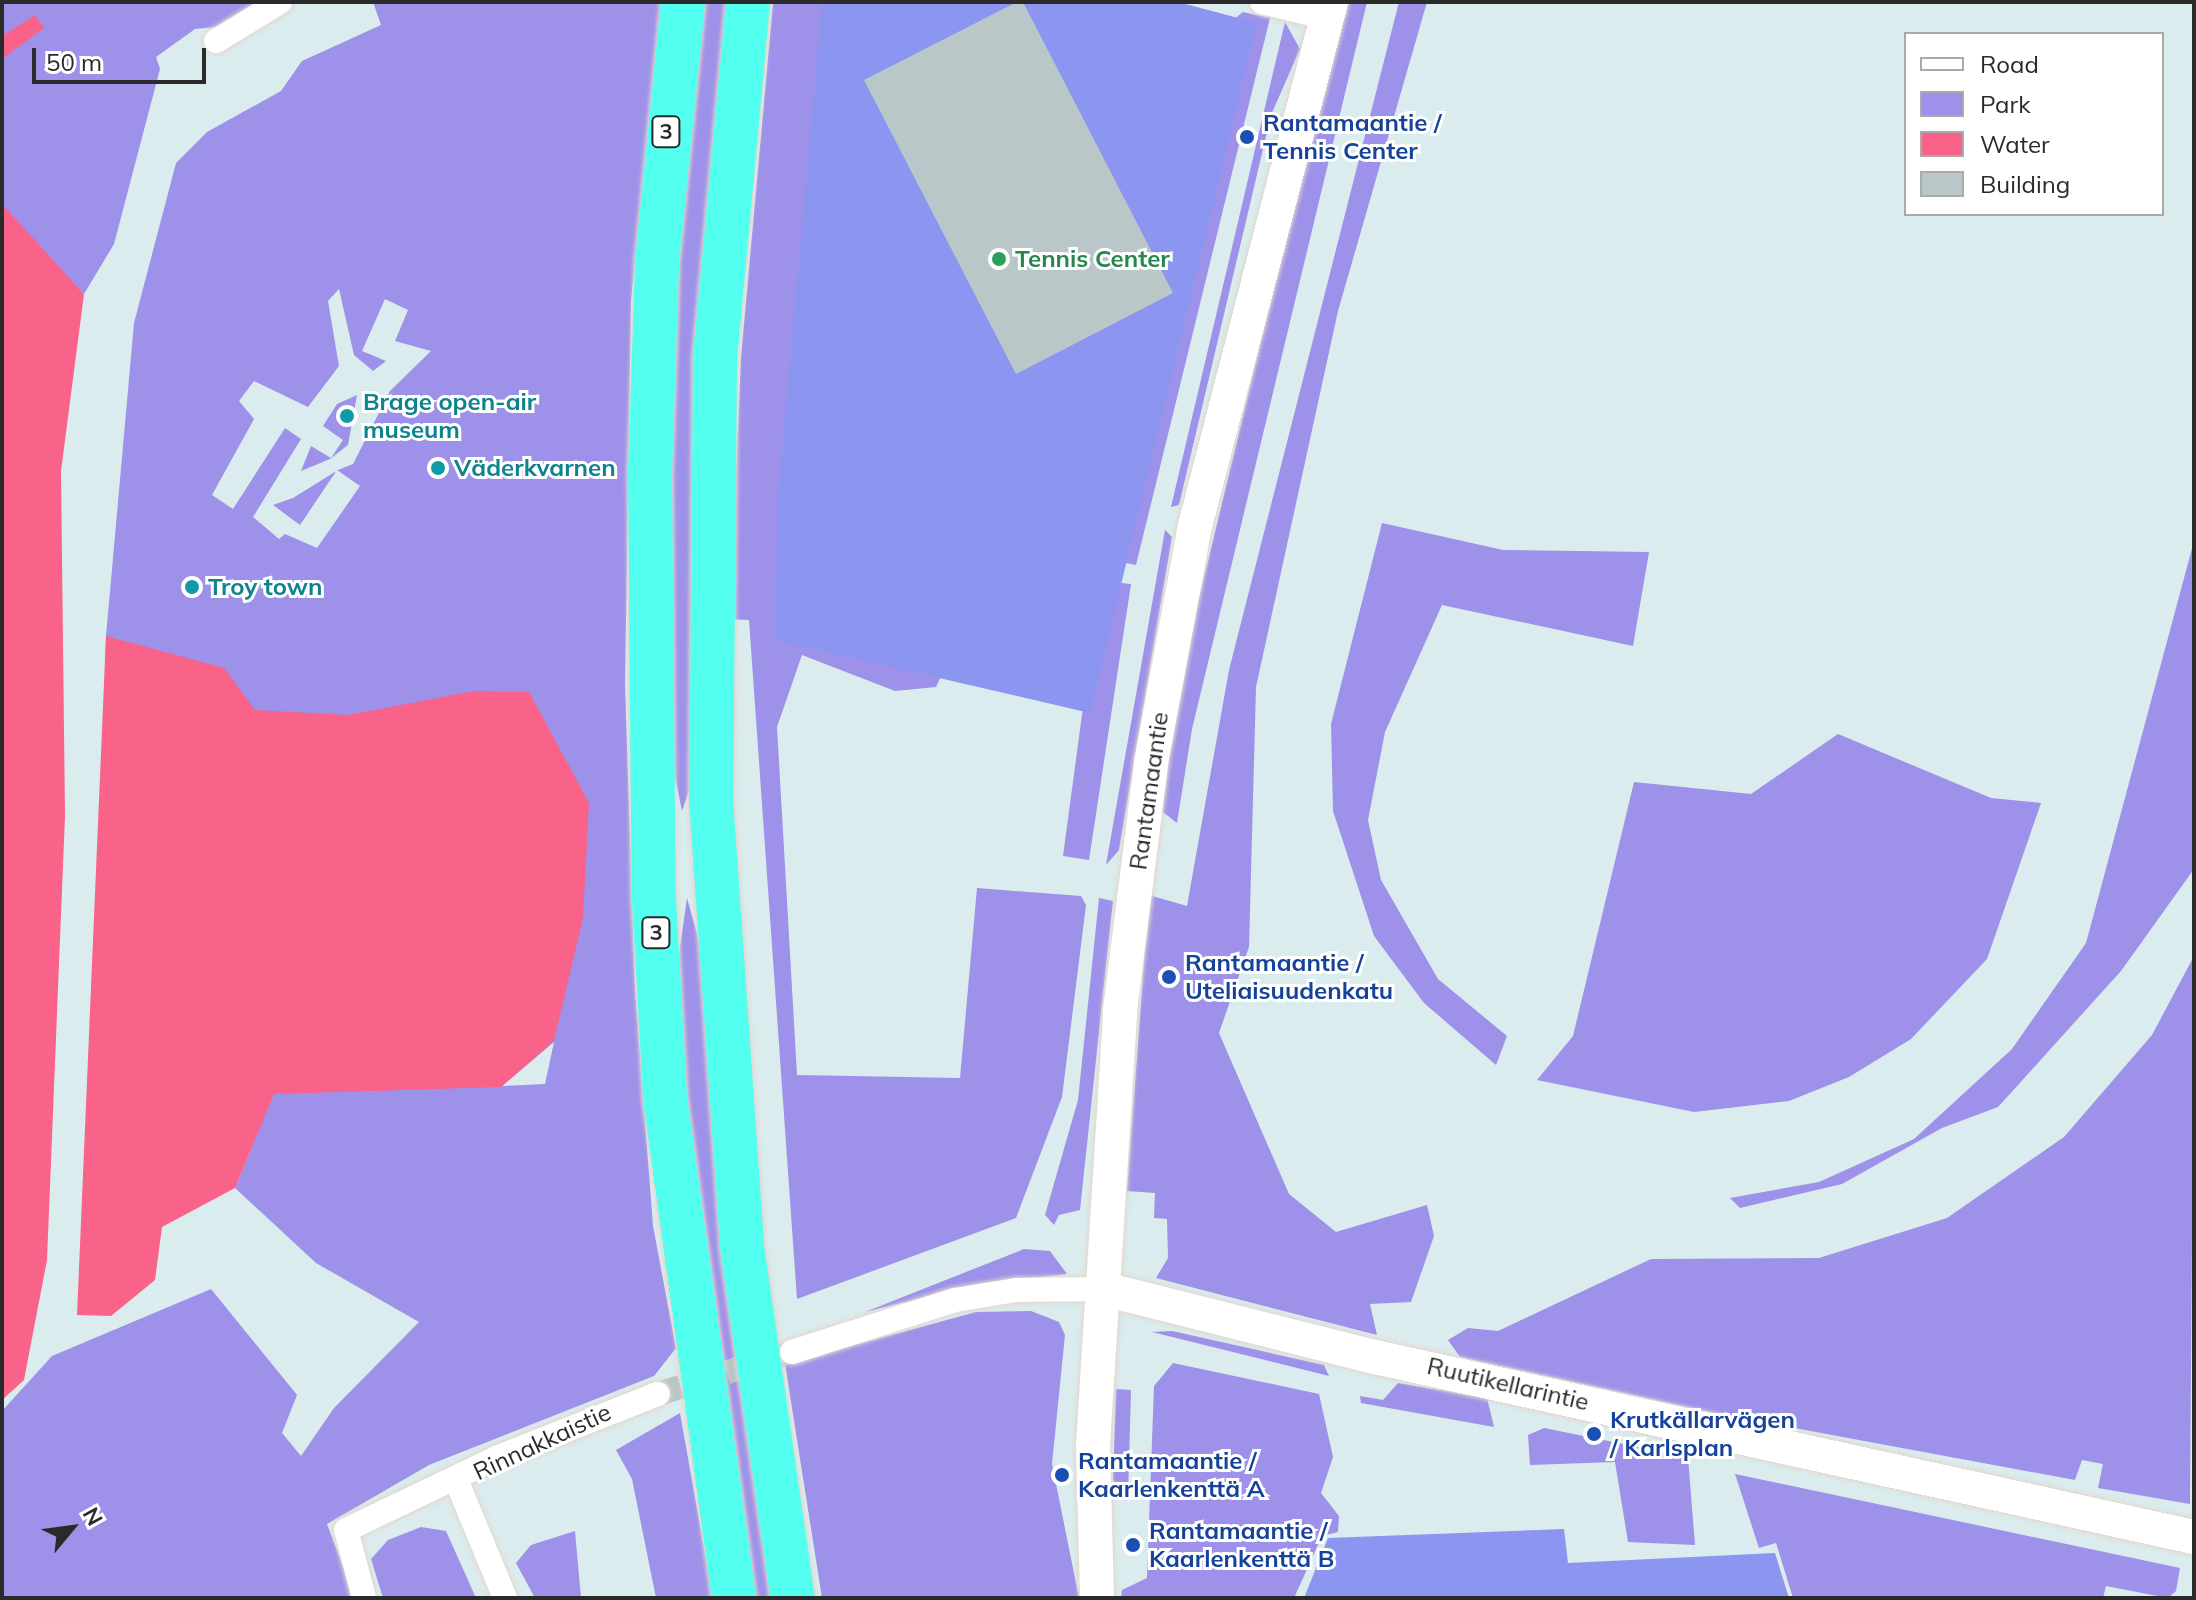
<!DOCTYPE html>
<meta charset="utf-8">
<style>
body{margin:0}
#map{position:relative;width:2196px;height:1600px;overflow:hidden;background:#daeced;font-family:Mulish,sans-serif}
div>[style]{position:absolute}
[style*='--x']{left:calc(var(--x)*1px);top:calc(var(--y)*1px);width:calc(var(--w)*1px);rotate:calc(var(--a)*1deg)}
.green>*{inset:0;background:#9d91e9}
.pitch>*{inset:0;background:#8c96f1}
.water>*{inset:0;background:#f9638a}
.building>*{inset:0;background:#bac7c8}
.street-tunnel>*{height:24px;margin-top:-12px;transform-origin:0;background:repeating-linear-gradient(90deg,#b7c5c6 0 24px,transparent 0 36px)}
.roads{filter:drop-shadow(0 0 2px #e4d5cf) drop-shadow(0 0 2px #e4d5cf)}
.street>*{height:24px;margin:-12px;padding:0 12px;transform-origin:12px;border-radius:12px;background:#fff}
.secondary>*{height:34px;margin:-17px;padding:0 17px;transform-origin:17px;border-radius:17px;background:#fff}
.highway>*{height:44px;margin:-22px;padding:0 22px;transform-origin:22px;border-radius:22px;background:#53ffef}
.dots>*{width:22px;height:22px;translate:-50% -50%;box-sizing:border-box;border:4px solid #fff;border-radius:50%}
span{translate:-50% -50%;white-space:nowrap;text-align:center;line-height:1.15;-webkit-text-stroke:6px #fff;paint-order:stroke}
.shield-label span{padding:2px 6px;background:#fff;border:2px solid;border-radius:6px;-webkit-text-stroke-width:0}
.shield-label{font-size:22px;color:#2a2a2a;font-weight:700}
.transit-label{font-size:24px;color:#164399;font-weight:700}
.left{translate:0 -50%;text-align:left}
.leisure-label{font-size:24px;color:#27864d;font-weight:700}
.culture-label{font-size:24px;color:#0d838f;font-weight:700}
.street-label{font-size:24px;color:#2a2a2a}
.frame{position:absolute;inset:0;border:4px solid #2a2a2a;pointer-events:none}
.legend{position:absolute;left:1904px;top:32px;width:260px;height:184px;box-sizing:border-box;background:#fff;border:2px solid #aaa;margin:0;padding:10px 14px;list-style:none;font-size:24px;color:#2a2a2a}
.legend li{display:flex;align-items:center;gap:16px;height:40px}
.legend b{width:40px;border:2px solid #aaa}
.north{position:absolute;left:32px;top:1488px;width:80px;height:80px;-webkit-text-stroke:6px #fff;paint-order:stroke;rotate:61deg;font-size:22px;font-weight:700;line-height:32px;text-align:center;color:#2a2a2a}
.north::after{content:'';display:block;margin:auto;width:28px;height:36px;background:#2a2a2a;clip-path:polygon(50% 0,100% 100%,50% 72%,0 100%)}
.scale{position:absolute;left:32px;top:48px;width:174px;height:36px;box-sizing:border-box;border:4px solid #2a2a2a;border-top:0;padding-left:10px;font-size:24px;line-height:28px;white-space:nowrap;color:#2a2a2a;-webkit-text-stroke:6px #fff;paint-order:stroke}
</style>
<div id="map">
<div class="green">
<i style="clip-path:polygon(2px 2px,262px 2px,216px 27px,195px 29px,156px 57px,160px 69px,114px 244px,84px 294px,51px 259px,2px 250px)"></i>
<i style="clip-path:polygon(evenodd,373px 2px,662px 2px,631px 301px,625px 685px,635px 988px,653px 1226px,676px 1348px,654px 1376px,429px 1465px,327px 1524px,355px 1598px,2px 1598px,2px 1411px,52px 1356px,211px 1289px,297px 1395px,282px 1433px,301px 1456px,334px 1408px,419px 1322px,316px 1263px,235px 1188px,254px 1142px,100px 850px,106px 636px,134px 323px,176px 163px,207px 132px,281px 91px,302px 61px,381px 25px,373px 2px,339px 289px,354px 355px,373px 371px,386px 361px,362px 351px,385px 299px,408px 310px,395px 341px,431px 351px,390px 391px,353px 464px,338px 470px,293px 498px,273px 505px,300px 525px,337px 470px,360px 486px,317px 548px,285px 534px,279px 539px,253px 517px,301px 439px,285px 428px,233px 509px,212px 495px,254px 419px,239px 401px,254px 381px,308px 407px,339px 366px,328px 301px,339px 289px,373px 2px,554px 1042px,545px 1084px,502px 1086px,554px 1042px)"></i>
<i style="clip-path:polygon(699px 2px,729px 2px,693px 779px,682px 811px,668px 742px,666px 441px)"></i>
<i style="clip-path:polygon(773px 2px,873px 2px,953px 651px,936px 687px,895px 691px,802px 655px,777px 727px,797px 1075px,960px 1078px,977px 888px,1081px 896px,1086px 905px,1062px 1097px,1016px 1218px,797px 1299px,749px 620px,730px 619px,741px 357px)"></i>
<i style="clip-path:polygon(1343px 2px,1367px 2px,1192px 729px,1177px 823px,1159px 809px,1187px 648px)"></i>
<i style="clip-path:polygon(1399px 2px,1427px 2px,1338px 311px,1256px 687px,1249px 947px,1219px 1033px,1289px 1194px,1336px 1232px,1427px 1205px,1434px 1236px,1411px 1302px,1370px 1304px,1377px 1335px,1156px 1278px,1168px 1258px,1167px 1219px,1154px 1218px,1155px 1193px,1127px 1191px,1149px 895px,1187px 906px,1229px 670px)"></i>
<i style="clip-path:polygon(1243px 12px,1270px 18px,1136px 565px,1105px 559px,1233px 20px)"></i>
<i style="clip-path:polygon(1285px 22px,1300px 49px,1271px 115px,1179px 505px,1171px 507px)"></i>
<i style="clip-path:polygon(357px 395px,348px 445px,330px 459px,301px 471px,311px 446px,331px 458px,343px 440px,323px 426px,337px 404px)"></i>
<i style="clip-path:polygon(1382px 523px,1503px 550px,1649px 552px,1633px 646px,1442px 605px,1385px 732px,1368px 820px,1381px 880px,1438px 979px,1507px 1036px,1496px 1065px,1424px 1003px,1374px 936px,1333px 811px,1331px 724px)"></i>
<i style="clip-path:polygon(1165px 530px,1172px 537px,1119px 850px,1106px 865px)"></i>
<i style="clip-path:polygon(2194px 541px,2194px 869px,2121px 971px,1998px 1107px,1942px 1128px,1842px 1184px,1740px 1208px,1730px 1198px,1819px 1182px,1914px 1139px,2012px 1049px,2086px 943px)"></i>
<i style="clip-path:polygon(1100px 581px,1131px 584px,1089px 860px,1063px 856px)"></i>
<i style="clip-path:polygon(1838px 734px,1991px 798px,2041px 803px,1987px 959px,1911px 1039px,1849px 1077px,1789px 1101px,1694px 1112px,1537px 1080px,1573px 1036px,1634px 782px,1751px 794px)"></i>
<i style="clip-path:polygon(687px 898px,699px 941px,778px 1598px,752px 1598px,698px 1243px,675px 983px)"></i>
<i style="clip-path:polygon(1099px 898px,1113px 901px,1080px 1210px,1059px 1215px,1054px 1225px,1045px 1215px,1078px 1100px)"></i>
<i style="clip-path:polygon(2194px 956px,2190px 1504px,2098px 1488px,2103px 1464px,2082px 1460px,2075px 1480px,1719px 1414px,1460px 1357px,1448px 1340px,1468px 1328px,1498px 1331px,1651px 1259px,1819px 1258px,1947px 1218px,2064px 1137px,2152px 1035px)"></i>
<i style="clip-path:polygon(1024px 1249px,1050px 1251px,1067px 1274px,982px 1283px,865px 1312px)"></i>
<i style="clip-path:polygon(1031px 1311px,1059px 1322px,1065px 1335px,1052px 1464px,1079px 1598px,822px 1598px,785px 1364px,976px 1312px)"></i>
<i style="clip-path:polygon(1172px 1331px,1324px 1365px,1329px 1376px,1152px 1332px)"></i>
<i style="clip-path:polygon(1173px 1363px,1319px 1394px,1333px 1457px,1321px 1493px,1339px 1516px,1338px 1532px,1322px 1536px,1294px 1598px,1121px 1598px,1122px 1590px,1147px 1578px,1154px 1386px)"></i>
<i style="clip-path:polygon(1398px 1383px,1487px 1398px,1494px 1427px,1361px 1403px,1360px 1396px,1383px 1400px)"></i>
<i style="clip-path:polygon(1116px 1389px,1131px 1390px,1128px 1497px,1119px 1497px,1113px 1479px)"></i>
<i style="clip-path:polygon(680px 1413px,713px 1598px,656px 1598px,632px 1479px,616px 1450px)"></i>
<i style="clip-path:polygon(1544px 1428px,1688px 1457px,1695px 1545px,1628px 1542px,1615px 1462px,1530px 1465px,1528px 1435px)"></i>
<i style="clip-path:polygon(1735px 1474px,2180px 1568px,2176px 1591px,2168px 1598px,2106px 1586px,2103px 1598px,1793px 1598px,1776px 1543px,1759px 1548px)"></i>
<i style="clip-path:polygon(421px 1527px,446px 1531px,476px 1598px,383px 1598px,371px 1559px,388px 1540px)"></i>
<i style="clip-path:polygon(575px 1531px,581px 1598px,535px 1598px,516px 1563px,531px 1545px)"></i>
</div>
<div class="pitch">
<i style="clip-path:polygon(822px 2px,1178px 2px,1257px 23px,1090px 713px,775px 640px,778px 496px)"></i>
<i style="clip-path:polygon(1564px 1529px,1568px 1563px,1775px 1553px,1789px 1598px,1304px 1598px,1328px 1538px)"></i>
</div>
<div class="water">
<i style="clip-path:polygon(35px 15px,44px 28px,2px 59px,2px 36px)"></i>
<i style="clip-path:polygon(2px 204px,84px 294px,61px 471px,65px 816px,47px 1260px,24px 1380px,2px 1400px)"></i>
<i style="clip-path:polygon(106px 636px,224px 668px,255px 710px,348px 715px,475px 691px,529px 692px,589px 803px,583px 918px,554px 1041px,501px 1087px,274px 1094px,235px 1188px,162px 1227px,155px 1280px,111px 1316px,77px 1315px)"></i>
</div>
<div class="building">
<i style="clip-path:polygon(1017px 2px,1023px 2px,1173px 293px,1016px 374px,864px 80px)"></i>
</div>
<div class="street-tunnel">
<i style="--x:658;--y:1394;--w:140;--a:-17.4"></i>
</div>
<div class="roads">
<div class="street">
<i style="--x:1262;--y:2;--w:67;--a:13.8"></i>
<i style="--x:216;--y:41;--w:75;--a:-31.4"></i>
<i style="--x:792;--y:1352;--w:171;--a:-17.7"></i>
<i style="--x:955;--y:1300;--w:62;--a:-9.3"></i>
<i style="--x:1016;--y:1290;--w:88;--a:-0.7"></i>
<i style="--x:457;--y:1482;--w:126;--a:67.5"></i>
<i style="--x:364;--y:1598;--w:70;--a:-104.8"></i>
<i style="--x:346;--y:1530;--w:166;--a:-25.6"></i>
<i style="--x:496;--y:1458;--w:174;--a:-21.6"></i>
</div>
<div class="secondary">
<i style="--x:1104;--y:1289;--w:279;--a:14.1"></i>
<i style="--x:1375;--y:1357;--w:839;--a:12.4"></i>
<i style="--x:1097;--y:1598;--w:153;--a:-91.5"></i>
<i style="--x:1093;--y:1445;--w:436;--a:-86.4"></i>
<i style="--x:1120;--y:1010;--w:249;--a:-82.8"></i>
<i style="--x:1151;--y:763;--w:241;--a:-79.5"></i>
<i style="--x:1195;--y:526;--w:541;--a:-75.45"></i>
</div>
<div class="highway">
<i style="--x:683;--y:2;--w:263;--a:95.7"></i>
<i style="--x:657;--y:264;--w:208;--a:91.9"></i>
<i style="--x:650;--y:472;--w:427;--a:89.5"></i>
<i style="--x:654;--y:899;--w:199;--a:86.8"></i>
<i style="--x:665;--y:1098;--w:505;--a:82.14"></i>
<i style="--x:748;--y:2;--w:361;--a:95.3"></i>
<i style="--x:715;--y:361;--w:439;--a:90.5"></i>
<i style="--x:711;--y:800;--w:447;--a:86"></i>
<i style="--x:742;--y:1246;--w:356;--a:81.8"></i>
</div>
</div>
<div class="dots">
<i style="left:1247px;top:137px;background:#1a4fb4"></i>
<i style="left:999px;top:259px;background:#2e9e5b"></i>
<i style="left:347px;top:416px;background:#0f9aa8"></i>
<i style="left:438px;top:468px;background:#0f9aa8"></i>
<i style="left:192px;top:587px;background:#0f9aa8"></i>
<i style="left:1169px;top:977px;background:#1a4fb4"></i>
<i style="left:1594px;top:1434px;background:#1a4fb4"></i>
<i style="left:1062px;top:1475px;background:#1a4fb4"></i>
<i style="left:1133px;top:1545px;background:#1a4fb4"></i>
</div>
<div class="shield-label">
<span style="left:666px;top:132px">3</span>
<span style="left:656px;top:933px">3</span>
</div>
<div class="transit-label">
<span class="left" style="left:1263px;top:137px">Rantamaantie /<br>Tennis Center</span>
<span class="left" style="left:1185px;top:977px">Rantamaantie /<br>Uteliaisuudenkatu</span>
<span class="left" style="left:1610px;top:1434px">Krutkällarvägen<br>/ Karlsplan</span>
<span class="left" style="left:1078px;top:1475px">Rantamaantie /<br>Kaarlenkenttä A</span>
<span class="left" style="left:1149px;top:1545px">Rantamaantie /<br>Kaarlenkenttä B</span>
</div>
<div class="leisure-label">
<span class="left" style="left:1015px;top:259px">Tennis Center</span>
</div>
<div class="culture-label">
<span class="left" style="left:363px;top:416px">Brage open-air<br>museum</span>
<span class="left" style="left:454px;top:468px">Väderkvarnen</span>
<span class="left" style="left:208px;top:587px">Troy town</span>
</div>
<div class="street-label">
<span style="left:1149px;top:791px;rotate:-82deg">Rantamaantie</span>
<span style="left:1508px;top:1384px;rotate:13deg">Ruutikellarintie</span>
<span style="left:542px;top:1442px;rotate:-25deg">Rinnakkaistie</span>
</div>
<div class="frame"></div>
<ul class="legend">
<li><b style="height:10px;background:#fff"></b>Road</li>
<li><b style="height:22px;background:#9d91e9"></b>Park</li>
<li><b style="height:22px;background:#f9638a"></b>Water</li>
<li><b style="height:22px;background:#bac7c8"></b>Building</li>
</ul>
<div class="north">N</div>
<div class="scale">50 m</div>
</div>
